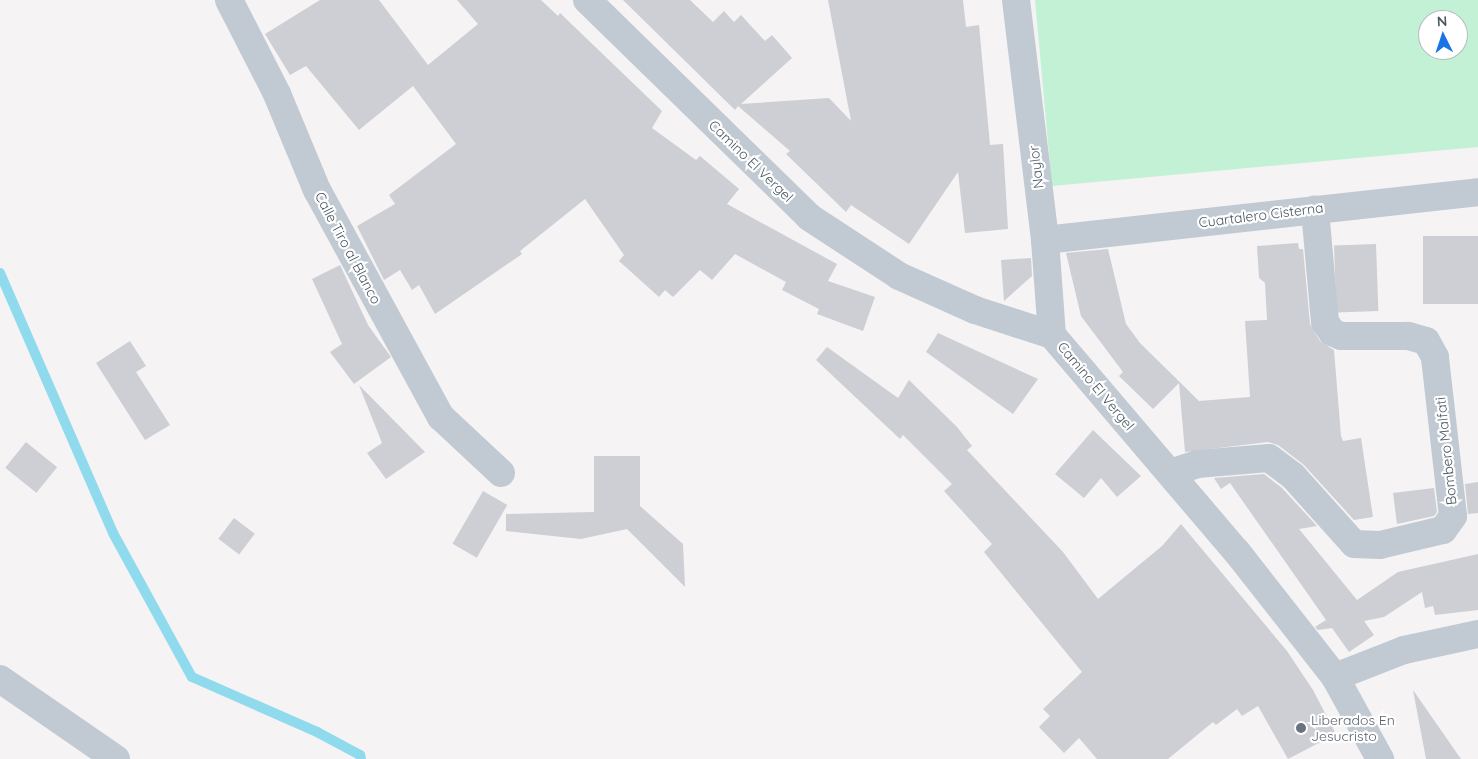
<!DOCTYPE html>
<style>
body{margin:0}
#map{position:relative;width:1478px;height:759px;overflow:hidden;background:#f5f3f3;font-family:Quicksand,sans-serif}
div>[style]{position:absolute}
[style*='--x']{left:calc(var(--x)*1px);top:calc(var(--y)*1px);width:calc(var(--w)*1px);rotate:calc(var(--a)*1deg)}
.green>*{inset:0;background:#c3f1d5}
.stream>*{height:10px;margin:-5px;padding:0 5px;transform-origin:5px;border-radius:5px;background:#90daee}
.building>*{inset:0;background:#cdcfd5;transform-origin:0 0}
.minor>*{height:28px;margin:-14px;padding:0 14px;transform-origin:14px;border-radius:14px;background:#c1cad2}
.dots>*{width:14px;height:14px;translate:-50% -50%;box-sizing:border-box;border:2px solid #fff;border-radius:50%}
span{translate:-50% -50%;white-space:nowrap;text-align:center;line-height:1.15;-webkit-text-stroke:4.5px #fff;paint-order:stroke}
.street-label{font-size:14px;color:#4a5661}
.worship-label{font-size:14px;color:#5b616d}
.left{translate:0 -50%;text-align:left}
.north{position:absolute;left:1418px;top:10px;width:50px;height:50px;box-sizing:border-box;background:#fff;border:1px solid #b7bbc0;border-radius:50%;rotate:356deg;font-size:14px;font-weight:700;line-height:20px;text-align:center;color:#4a5661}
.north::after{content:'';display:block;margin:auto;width:18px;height:22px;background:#1a73e8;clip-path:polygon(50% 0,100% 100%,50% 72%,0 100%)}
</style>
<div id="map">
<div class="green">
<i style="clip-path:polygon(evenodd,1035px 0,1478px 0,1478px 147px,1052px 186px,1035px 0,1428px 20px,1458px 20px,1458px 50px,1428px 50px,1428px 20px)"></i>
</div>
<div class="stream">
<i style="--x:0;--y:273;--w:283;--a:66.5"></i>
<i style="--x:113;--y:533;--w:164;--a:61.3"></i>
<i style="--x:192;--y:677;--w:137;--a:23.7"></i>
<i style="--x:317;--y:732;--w:49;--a:28.1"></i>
<i style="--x:360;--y:755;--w:4;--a:76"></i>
</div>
<div class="building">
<i style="clip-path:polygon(320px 0,379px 0,428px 65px,478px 24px,457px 0,541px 0,558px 16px,560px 13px,662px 111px,652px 128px,696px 160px,700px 156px,739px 189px,727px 204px,837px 264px,828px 281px,875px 297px,863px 331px,817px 314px,819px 309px,782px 290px,786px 282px,735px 254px,712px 280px,700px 270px,673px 297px,665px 290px,659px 297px,619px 261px,624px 255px,585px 199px,520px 251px,522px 254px,435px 314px,419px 285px,412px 290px,400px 270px,384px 280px,357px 226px,395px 204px,389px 195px,456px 144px,413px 86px,359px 130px,306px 66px,290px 75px,265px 34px)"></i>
<i style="clip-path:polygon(623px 0,690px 0,713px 22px,724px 11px,734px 22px,741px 15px,765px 41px,772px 35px,792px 58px,741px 104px,829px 98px,851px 121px,828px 0,963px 0,966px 27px,979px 25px,990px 145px,1003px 144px,1008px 229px,965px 233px,958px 172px,909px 244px,851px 205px,846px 212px,786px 154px,790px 151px,738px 106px,735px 110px)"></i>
<i style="left:1478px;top:236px;width:68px;height:55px;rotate:90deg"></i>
<i style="clip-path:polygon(1298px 243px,1299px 249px,1303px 249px,1310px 324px,1320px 341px,1334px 350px,1341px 436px,1343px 441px,1361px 438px,1373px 517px,1354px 520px,1304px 465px,1278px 445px,1268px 442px,1185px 452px,1179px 383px,1153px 409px,1119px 376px,1123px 372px,1081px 316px,1066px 253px,1108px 249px,1126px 324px,1140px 343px,1199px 401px,1250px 397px,1245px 321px,1267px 320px,1265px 283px,1259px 278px,1257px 246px)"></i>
<i style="left:1376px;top:244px;width:67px;height:42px;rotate:88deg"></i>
<i style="clip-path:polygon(1031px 258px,1032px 276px,1004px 301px,1001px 260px)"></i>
<i style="clip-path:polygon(340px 265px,368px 325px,391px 357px,354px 384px,330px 352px,342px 344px,312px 279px)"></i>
<i style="clip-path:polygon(938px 333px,1038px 379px,1013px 414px,926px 352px)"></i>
<i style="clip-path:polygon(130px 341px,146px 366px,136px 372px,170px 425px,145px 440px,96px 363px)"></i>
<i style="clip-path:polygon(827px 347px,898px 398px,909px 380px,957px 427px,972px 446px,967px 450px,1063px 552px,1098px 599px,1162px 546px,1181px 524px,1287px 651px,1313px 690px,1336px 734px,1288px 759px,1258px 706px,1242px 716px,1237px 709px,1216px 725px,1213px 722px,1168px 759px,1097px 759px,1079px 738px,1064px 753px,1039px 727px,1050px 716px,1043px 709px,1082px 672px,984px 552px,992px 544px,944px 491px,952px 484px,903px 435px,900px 439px,816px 360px)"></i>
<i style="clip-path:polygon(359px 385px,425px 452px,386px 479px,367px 453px,382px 443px)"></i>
<i style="clip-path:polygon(1093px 430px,1141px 476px,1117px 497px,1101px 478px,1084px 498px,1055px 474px)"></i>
<i style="left:26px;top:442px;width:40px;height:33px;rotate:39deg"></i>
<i style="clip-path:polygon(594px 456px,640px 456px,640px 506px,683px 544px,685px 587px,627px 529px,581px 539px,506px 531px,506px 514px,594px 512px)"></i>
<i style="clip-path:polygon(1264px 474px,1282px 488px,1317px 526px,1299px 529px,1357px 600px,1398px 572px,1478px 554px,1478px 610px,1435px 615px,1433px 606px,1425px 608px,1422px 592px,1384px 617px,1364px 621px,1374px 635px,1349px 652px,1332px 628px,1318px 630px,1315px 627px,1326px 620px,1230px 483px,1221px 489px,1214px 478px)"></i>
<i style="clip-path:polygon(1478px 482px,1478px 513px,1468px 514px,1465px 484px)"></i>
<i style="clip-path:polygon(1434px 488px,1437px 512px,1434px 516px,1397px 524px,1393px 493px)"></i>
<i style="left:483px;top:491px;width:28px;height:61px;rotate:30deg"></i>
<i style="left:234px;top:518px;width:26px;height:26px;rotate:37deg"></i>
<i style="clip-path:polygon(1413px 690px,1461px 759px,1426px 759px)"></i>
</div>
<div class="minor">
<i style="--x:229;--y:0;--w:106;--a:62.9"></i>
<i style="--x:277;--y:94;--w:104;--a:67.4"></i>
<i style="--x:317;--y:190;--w:259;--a:61.4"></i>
<i style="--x:441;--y:417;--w:82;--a:43"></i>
<i style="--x:587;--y:0;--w:310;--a:44.3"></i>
<i style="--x:809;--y:217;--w:108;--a:33.2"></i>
<i style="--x:899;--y:276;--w:83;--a:24.1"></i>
<i style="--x:975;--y:310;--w:81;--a:18"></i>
<i style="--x:1052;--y:335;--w:285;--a:49.6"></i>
<i style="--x:1237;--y:552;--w:159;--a:51.9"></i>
<i style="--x:1335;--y:677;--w:94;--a:61.2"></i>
<i style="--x:1016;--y:0;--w:242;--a:83.1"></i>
<i style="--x:1045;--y:240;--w:95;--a:85.8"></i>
<i style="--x:1045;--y:240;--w:436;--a:-6.3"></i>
<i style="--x:1170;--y:473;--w:28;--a:-18"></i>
<i style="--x:1197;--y:464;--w:72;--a:-4.8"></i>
<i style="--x:1269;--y:458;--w:30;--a:37"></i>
<i style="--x:1293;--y:476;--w:91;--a:48.1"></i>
<i style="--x:1354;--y:544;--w:26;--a:2"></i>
<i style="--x:1380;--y:545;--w:65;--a:-13.4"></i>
<i style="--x:1443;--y:530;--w:17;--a:-54"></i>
<i style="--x:1453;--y:516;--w:160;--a:-96.5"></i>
<i style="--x:1435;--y:357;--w:18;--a:-119"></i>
<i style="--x:1426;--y:341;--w:19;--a:-164"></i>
<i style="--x:1408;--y:336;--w:67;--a:180"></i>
<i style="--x:1341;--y:336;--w:10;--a:-156"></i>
<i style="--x:1332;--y:332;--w:12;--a:-125"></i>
<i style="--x:1325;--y:322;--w:113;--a:-95.1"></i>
<i style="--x:1335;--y:677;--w:74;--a:-21.4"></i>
<i style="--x:1404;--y:650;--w:76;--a:-12.2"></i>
<i style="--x:0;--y:679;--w:141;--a:34.6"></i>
</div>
<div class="dots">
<i style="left:1301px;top:728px;background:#6b7280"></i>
</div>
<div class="street-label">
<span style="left:751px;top:161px;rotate:44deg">Camino El Vergel</span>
<span style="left:1036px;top:167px;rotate:-97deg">Naylor</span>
<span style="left:1261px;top:215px;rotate:-7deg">Cuartalero Cisterna</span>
<span style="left:348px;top:248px;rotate:62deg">Calle Tiro al Blanco</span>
<span style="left:1096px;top:386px;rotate:50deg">Camino El Vergel</span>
<span style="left:1446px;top:451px;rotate:-96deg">Bombero Malfati</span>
</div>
<div class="worship-label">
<span class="left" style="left:1311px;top:728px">Liberados En<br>Jesucristo</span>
</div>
<div class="north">N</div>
</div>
